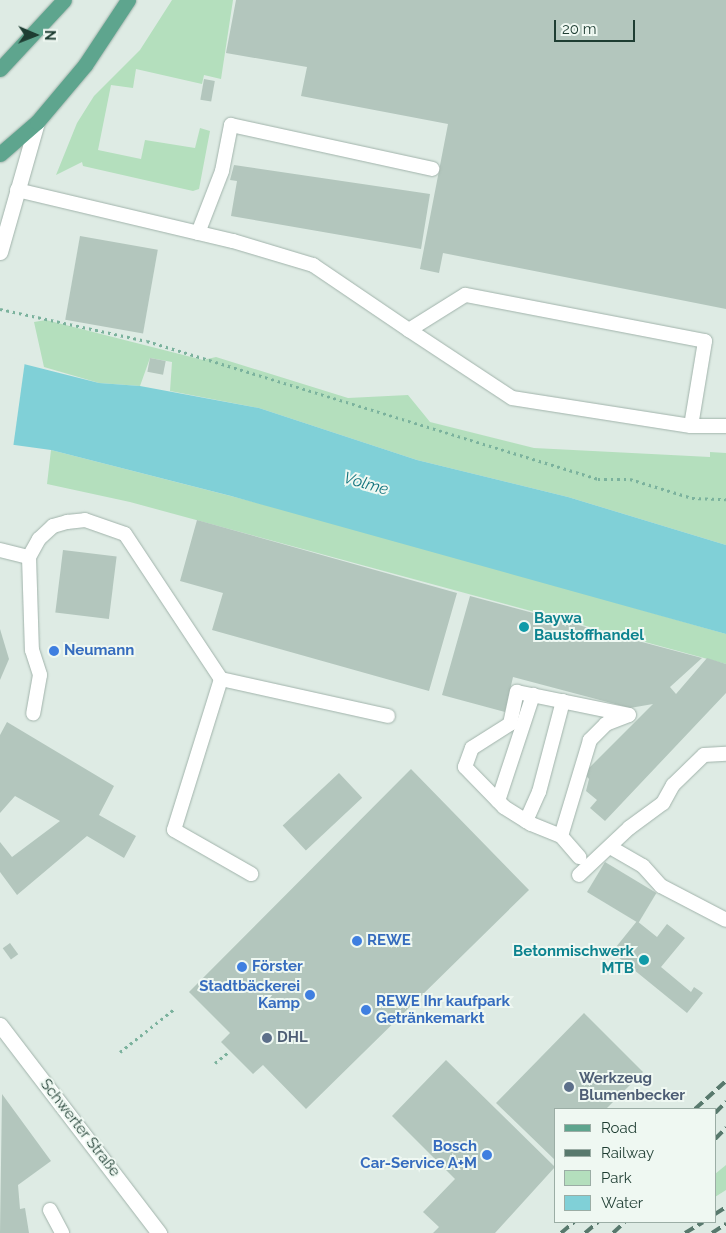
<!DOCTYPE html>
<meta charset="utf-8">
<style>
body{margin:0}
#map{position:relative;width:726px;height:1233px;overflow:hidden;background:#deebe4;font-family:Raleway,sans-serif}
div>[style]{position:absolute}
[style*='--x']{left:calc(var(--x)*1px);top:calc(var(--y)*1px);width:calc(var(--w)*1px);rotate:calc(var(--a)*1deg)}
.green>*{inset:0;background:#b4dfbd}
.water>*{inset:0;background:#80d0d7}
.pier>*{inset:0;background:#deebe4}
.building>*{inset:0;background:#b3c6bd;transform-origin:0 0}
.path>*{height:3px;margin-top:-1.5px;transform-origin:0;background:repeating-linear-gradient(90deg,#7bb29d 0 2.5px,transparent 0 6.5px)}
.roads{filter:drop-shadow(0 0 1px #a1b3ab) drop-shadow(0 0 1px #a1b3ab)}
.service>*{height:14px;margin:-7px;padding:0 7px;transform-origin:7px;border-radius:7px;background:#fff}
.secondary>*{height:15px;margin:-7.5px;padding:0 7.5px;transform-origin:7.5px;border-radius:7.5px;background:#fff}
.primary>*{height:15px;margin:-7.5px;padding:0 7.5px;transform-origin:7.5px;border-radius:7.5px;background:#5ea58e}
.rail>*{height:4px;margin-top:-2px;transform-origin:0;background:repeating-linear-gradient(90deg,#58796d 0 10px,transparent 0 15px)}
.dots>*{width:14px;height:14px;translate:-50% -50%;box-sizing:border-box;border:2px solid #eff8f2;border-radius:50%}
span{translate:-50% -50%;white-space:nowrap;text-align:center;line-height:1.15;-webkit-text-stroke:4px #eff8f2;paint-order:stroke}
.culture-label{font-size:15px;color:#0d838f;font-weight:700}
.left{translate:0 -50%;text-align:left}
.right{translate:-100% -50%;text-align:right}
.shop-label{font-size:15px;color:#366cbe;font-weight:700}
.service-label{font-size:15px;color:#4e5e75;font-weight:700}
.street-label{font-size:15px;color:#1e3d32}
.water-label{font-size:16px;color:#13747e;font-style:italic}
.legend{position:absolute;left:554px;top:1108px;width:162px;height:115px;box-sizing:border-box;background:#eff8f2;border:1px solid #9bada5;margin:0;padding:6px 9px;list-style:none;font-size:15px;color:#1e3d32}
.legend li{display:flex;align-items:center;gap:10px;height:25px}
.legend b{width:25px;border:1px solid #9bada5}
.north{position:absolute;left:10px;top:10px;width:50px;height:50px;-webkit-text-stroke:4px #eff8f2;paint-order:stroke;rotate:91deg;font-size:14px;font-weight:700;line-height:20px;text-align:center;color:#1e3d32}
.north::after{content:'';display:block;margin:auto;width:18px;height:22px;background:#1e3d32;clip-path:polygon(50% 0,100% 100%,50% 72%,0 100%)}
.scale{position:absolute;left:554px;top:20px;width:81px;height:22px;box-sizing:border-box;border:2px solid #1e3d32;border-top:0;padding-left:6px;font-size:15px;line-height:18px;white-space:nowrap;color:#1e3d32;-webkit-text-stroke:4px #eff8f2;paint-order:stroke}
</style>
<div id="map">
<div class="green">
<i style="clip-path:polygon(172px 0,233px 0,221px 79px,204px 75px,202px 84px,136px 69px,133px 88px,111px 85px,98px 150px,141px 159px,145px 140px,195px 148px,200px 128px,210px 131px,199px 189px,193px 191px,83px 166px,82px 162px,56px 175px,77px 123px,94px 96px,140px 50px)"></i>
<i style="clip-path:polygon(46px 320px,203px 360px,216px 357px,348px 398px,408px 395px,430px 422px,534px 448px,710px 457px,710px 452px,726px 453px,726px 545px,568px 497px,417px 460px,259px 408px,170px 391px,172px 362px,150px 358px,140px 386px,99px 383px,44px 367px,34px 322px)"></i>
<i style="clip-path:polygon(51px 450px,355px 528px,726px 634px,726px 664px,130px 502px,47px 484px)"></i>
<i style="clip-path:polygon(726px 1165px,726px 1190px,715px 1197px,715px 1174px)"></i>
</div>
<div class="water">
<i style="clip-path:polygon(0 358px,99px 383px,140px 386px,259px 408px,417px 460px,568px 497px,726px 545px,726px 634px,231px 496px,51px 450px,0 443px)"></i>
</div>
<div class="pier">
<i style="clip-path:polygon(0 356px,25px 361px,13px 448px,0 446px)"></i>
</div>
<div class="building">
<i style="clip-path:polygon(236px 0,726px 0,726px 309px,443px 253px,439px 273px,420px 269px,448px 124px,301px 96px,307px 67px,226px 53px)"></i>
<i style="left:204px;top:79px;width:11px;height:21px;rotate:10deg"></i>
<i style="clip-path:polygon(234px 165px,430px 194px,421px 249px,231px 216px,237px 181px,230px 180px)"></i>
<i style="left:80px;top:236px;width:79px;height:85px;rotate:10deg"></i>
<i style="left:150px;top:358px;width:16px;height:14px;rotate:11deg"></i>
<i style="clip-path:polygon(197px 520px,457px 593px,429px 691px,212px 630px,223px 593px,180px 581px)"></i>
<i style="left:63px;top:550px;width:54px;height:63px;rotate:7deg"></i>
<i style="clip-path:polygon(470px 596px,702px 658px,670px 687px,676px 694px,707px 658px,726px 664px,726px 693px,605px 821px,590px 808px,597px 800px,586px 791px,589px 779px,584px 773px,653px 704px,630px 708px,513px 677px,505px 712px,442px 695px)"></i>
<i style="clip-path:polygon(0 629px,9px 659px,0 680px)"></i>
<i style="clip-path:polygon(7px 722px,114px 786px,99px 815px,136px 836px,124px 858px,87px 836px,17px 895px,0 872px,0 842px,12px 857px,60px 821px,15px 796px,0 813px,0 735px)"></i>
<i style="clip-path:polygon(411px 769px,529px 890px,306px 1109px,263px 1065px,253px 1074px,221px 1042px,230px 1033px,189px 992px)"></i>
<i style="left:339px;top:773px;width:34px;height:77px;rotate:47deg"></i>
<i style="left:605px;top:862px;width:60px;height:35px;rotate:31deg"></i>
<i style="clip-path:polygon(637px 921px,657px 937px,667px 924px,685px 938px,661px 967px,691px 992px,694px 987px,703px 993px,687px 1013px,612px 952px)"></i>
<i style="left:10px;top:943px;width:14px;height:9px;rotate:54deg"></i>
<i style="clip-path:polygon(584px 1013px,643px 1072px,606px 1109px,555px 1109px,555px 1160px,496px 1103px)"></i>
<i style="clip-path:polygon(446px 1060px,555px 1167px,495px 1233px,433px 1233px,439px 1227px,423px 1212px,455px 1179px,392px 1116px)"></i>
<i style="clip-path:polygon(2px 1094px,51px 1161px,18px 1185px,20px 1209px,25px 1208px,29px 1233px,0 1233px)"></i>
</div>
<div class="path">
<i style="--x:0;--y:309;--w:150;--a:12.3"></i>
<i style="--x:147;--y:341;--w:472;--a:17"></i>
<i style="--x:598;--y:479;--w:32;--a:0"></i>
<i style="--x:630;--y:479;--w:65;--a:17"></i>
<i style="--x:692;--y:498;--w:34;--a:2"></i>
<i style="--x:120;--y:1052;--w:68;--a:-38.4"></i>
<i style="--x:215;--y:1063;--w:19;--a:-39"></i>
</div>
<div class="roads">
<div class="service">
<i style="--x:17;--y:190;--w:222;--a:13.3"></i>
<i style="--x:233;--y:241;--w:84;--a:16.7"></i>
<i style="--x:313;--y:265;--w:116;--a:34.1"></i>
<i style="--x:409;--y:330;--w:123;--a:33.4"></i>
<i style="--x:512;--y:398;--w:181;--a:8.9"></i>
<i style="--x:691;--y:426;--w:86;--a:-80.6"></i>
<i style="--x:705;--y:341;--w:244;--a:-169.1"></i>
<i style="--x:465;--y:295;--w:66;--a:148"></i>
<i style="--x:198;--y:233;--w:66;--a:-68.8"></i>
<i style="--x:222;--y:171;--w:47;--a:-78.9"></i>
<i style="--x:231;--y:125;--w:206;--a:12.3"></i>
<i style="--x:691;--y:426;--w:35;--a:0"></i>
<i style="--x:0;--y:550;--w:30;--a:14"></i>
<i style="--x:29;--y:557;--w:93;--a:88.2"></i>
<i style="--x:32;--y:650;--w:26;--a:72"></i>
<i style="--x:40;--y:675;--w:39;--a:100"></i>
<i style="--x:29;--y:557;--w:21;--a:-61"></i>
<i style="--x:39;--y:539;--w:19;--a:-43"></i>
<i style="--x:53;--y:526;--w:15;--a:-16"></i>
<i style="--x:67;--y:522;--w:18;--a:-6"></i>
<i style="--x:85;--y:520;--w:42;--a:19.3"></i>
<i style="--x:125;--y:534;--w:174;--a:56.5"></i>
<i style="--x:221;--y:679;--w:171;--a:12.5"></i>
<i style="--x:221;--y:679;--w:158;--a:107.3"></i>
<i style="--x:174;--y:830;--w:89;--a:29.7"></i>
<i style="--x:498;--y:801;--w:112;--a:-71.7"></i>
<i style="--x:526;--y:821;--w:32;--a:-66"></i>
<i style="--x:539;--y:792;--w:94;--a:-75.2"></i>
<i style="--x:561;--y:836;--w:32;--a:-158"></i>
<i style="--x:531;--y:824;--w:32;--a:-148"></i>
<i style="--x:504;--y:807;--w:56;--a:-134.3"></i>
<i style="--x:465;--y:767;--w:20;--a:-70"></i>
<i style="--x:472;--y:748;--w:45;--a:-32.3"></i>
<i style="--x:510;--y:724;--w:33;--a:-78"></i>
<i style="--x:517;--y:692;--w:114;--a:11.6"></i>
<i style="--x:629;--y:715;--w:25;--a:159"></i>
<i style="--x:606;--y:724;--w:23;--a:135"></i>
<i style="--x:590;--y:740;--w:100;--a:106.8"></i>
<i style="--x:561;--y:836;--w:28;--a:49"></i>
<i style="--x:610;--y:847;--w:38;--a:30"></i>
<i style="--x:643;--y:866;--w:27;--a:48"></i>
<i style="--x:661;--y:886;--w:73;--a:27.6"></i>
<i style="--x:579;--y:875;--w:69;--a:-43.2"></i>
<i style="--x:629;--y:828;--w:42;--a:-36.3"></i>
<i style="--x:663;--y:803;--w:21;--a:-61"></i>
<i style="--x:673;--y:785;--w:43;--a:-44.1"></i>
<i style="--x:704;--y:755;--w:22;--a:-3"></i>
<i style="--x:50;--y:1210;--w:26;--a:62"></i>
</div>
<div class="secondary">
<i style="--x:0;--y:252;--w:135;--a:-74.1"></i>
<i style="--x:0;--y:1025;--w:262;--a:52.6"></i>
</div>
<div class="primary">
<i style="--x:0;--y:69;--w:94;--a:-47.2"></i>
<i style="--x:0;--y:154;--w:49;--a:-40.9"></i>
<i style="--x:37;--y:122;--w:75;--a:-49.9"></i>
<i style="--x:85;--y:65;--w:78;--a:-56.5"></i>
</div>
</div>
<div class="rail">
<i style="--x:695;--y:1109;--w:42;--a:-42.1"></i>
<i style="--x:715;--y:1113;--w:16;--a:-45"></i>
<i style="--x:715;--y:1139;--w:16;--a:-45"></i>
<i style="--x:715;--y:1214;--w:13;--a:-32"></i>
<i style="--x:561;--y:1233;--w:17;--a:-40"></i>
<i style="--x:585;--y:1233;--w:17;--a:-40"></i>
<i style="--x:613;--y:1233;--w:16;--a:-43"></i>
<i style="--x:685;--y:1233;--w:21;--a:-31"></i>
<i style="--x:712;--y:1233;--w:17;--a:-33"></i>
</div>
<div class="dots">
<i style="left:524px;top:627px;background:#0f9aa8"></i>
<i style="left:54px;top:651px;background:#3f7fe0"></i>
<i style="left:357px;top:941px;background:#3f7fe0"></i>
<i style="left:644px;top:960px;background:#0f9aa8"></i>
<i style="left:242px;top:967px;background:#3f7fe0"></i>
<i style="left:310px;top:995px;background:#3f7fe0"></i>
<i style="left:366px;top:1010px;background:#3f7fe0"></i>
<i style="left:267px;top:1038px;background:#5c6f8a"></i>
<i style="left:569px;top:1087px;background:#5c6f8a"></i>
<i style="left:487px;top:1155px;background:#3f7fe0"></i>
</div>
<div class="culture-label">
<span class="left" style="left:534px;top:627px">Baywa<br>Baustoffhandel</span>
<span class="right" style="left:634px;top:960px">Betonmischwerk<br>MTB</span>
</div>
<div class="shop-label">
<span class="left" style="left:64px;top:651px">Neumann</span>
<span class="left" style="left:367px;top:941px">REWE</span>
<span class="left" style="left:252px;top:967px">Förster</span>
<span class="right" style="left:300px;top:995px">Stadtbäckerei<br>Kamp</span>
<span class="left" style="left:376px;top:1010px">REWE Ihr kaufpark<br>Getränkemarkt</span>
<span class="right" style="left:477px;top:1155px">Bosch<br>Car-Service A+M</span>
</div>
<div class="service-label">
<span class="left" style="left:277px;top:1038px">DHL</span>
<span class="left" style="left:579px;top:1087px">Werkzeug<br>Blumenbecker</span>
</div>
<div class="street-label">
<span style="left:80px;top:1128px;rotate:52deg">Schwerter Straße</span>
</div>
<div class="water-label">
<span style="left:366px;top:484px;rotate:16deg">Volme</span>
</div>
<ul class="legend">
<li><b style="height:6px;background:#5ea58e"></b>Road</li>
<li><b style="height:6px;background:#58796d"></b>Railway</li>
<li><b style="height:14px;background:#b4dfbd"></b>Park</li>
<li><b style="height:14px;background:#80d0d7"></b>Water</li>
</ul>
<div class="north">N</div>
<div class="scale">20 m</div>
</div>
